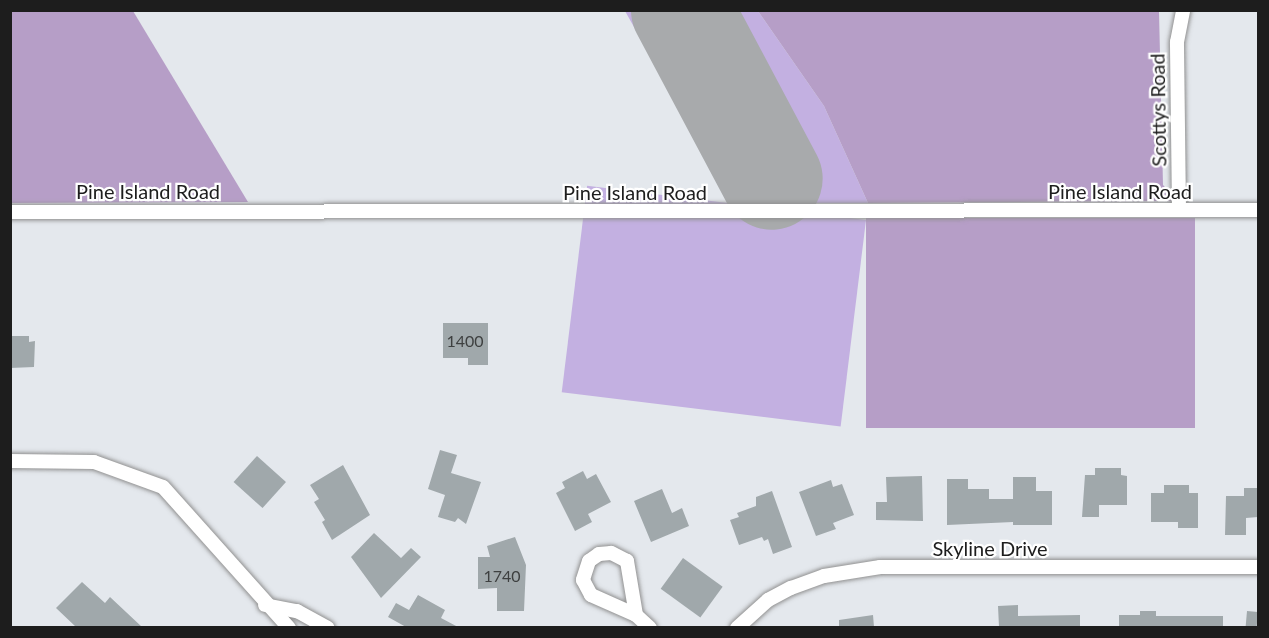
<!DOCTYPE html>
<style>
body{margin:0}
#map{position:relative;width:1269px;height:638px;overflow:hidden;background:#e4e8ed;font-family:Lato,sans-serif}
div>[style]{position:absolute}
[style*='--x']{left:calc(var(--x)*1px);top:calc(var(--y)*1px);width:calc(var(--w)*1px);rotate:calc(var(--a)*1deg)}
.grass>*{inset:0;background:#c3b0e1;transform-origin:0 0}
.forest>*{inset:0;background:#b69ec7;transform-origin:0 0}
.runway>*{height:102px;margin:-51px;padding:0 51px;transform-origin:51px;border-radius:51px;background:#a8aaac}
.building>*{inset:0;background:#a0a8ab;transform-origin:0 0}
.roads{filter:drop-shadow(0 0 2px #919191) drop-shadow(0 0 2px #919191)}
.minor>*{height:14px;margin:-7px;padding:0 7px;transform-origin:7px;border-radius:7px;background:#fff}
span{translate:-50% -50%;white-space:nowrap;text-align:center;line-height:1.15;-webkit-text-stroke:4.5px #fff;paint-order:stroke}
.number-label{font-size:16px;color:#3e4040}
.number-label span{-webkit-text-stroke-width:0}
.street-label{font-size:20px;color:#1d1d1d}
.frame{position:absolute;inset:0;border:12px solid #1d1d1d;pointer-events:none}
</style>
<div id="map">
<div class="grass">
<i style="clip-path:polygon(625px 11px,758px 11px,824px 106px,868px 203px,733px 203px)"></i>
<i style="left:866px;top:220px;width:208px;height:281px;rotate:97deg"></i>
</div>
<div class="forest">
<i style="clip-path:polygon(10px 11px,133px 11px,248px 202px,11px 203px)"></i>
<i style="clip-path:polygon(758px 11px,1159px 11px,1163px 185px,1171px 193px,1171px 201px,868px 203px,824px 106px)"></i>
<i style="left:1195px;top:218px;width:210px;height:329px;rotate:90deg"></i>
</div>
<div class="runway">
<i style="--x:682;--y:10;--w:191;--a:62"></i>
</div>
<div class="building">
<i style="clip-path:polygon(443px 323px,488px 323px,488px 365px,468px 365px,468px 358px,443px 358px)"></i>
<i style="clip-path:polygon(10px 336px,29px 336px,29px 342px,35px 341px,34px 367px,10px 368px)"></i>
<i style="clip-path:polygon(440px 450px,457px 455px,451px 473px,481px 482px,466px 524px,458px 518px,455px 522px,438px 517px,445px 495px,428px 489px)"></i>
<i style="left:257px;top:456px;width:39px;height:35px;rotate:42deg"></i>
<i style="clip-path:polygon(343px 465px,370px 515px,332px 540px,322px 522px,325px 520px,314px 502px,319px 499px,310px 485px)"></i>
<i style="clip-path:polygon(1095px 468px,1121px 468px,1121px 475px,1127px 476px,1127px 505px,1099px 505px,1099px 517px,1082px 517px,1085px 475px,1095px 475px)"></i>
<i style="clip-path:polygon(583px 471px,587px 479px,596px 474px,611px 502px,588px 514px,592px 522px,575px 531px,556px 493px,565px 488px,562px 482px)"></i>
<i style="clip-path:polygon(922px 476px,923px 521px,876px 520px,876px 502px,887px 502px,886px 477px)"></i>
<i style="clip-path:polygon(1013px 477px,1036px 477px,1036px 491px,1052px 491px,1052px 525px,1013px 525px,1013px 522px,947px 525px,947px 479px,968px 479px,968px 489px,989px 489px,989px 499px,1013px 499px)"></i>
<i style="clip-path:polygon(831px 480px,833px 487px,842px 484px,854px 515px,833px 523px,836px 529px,816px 536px,799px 492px)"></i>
<i style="clip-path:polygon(1164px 485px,1189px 485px,1189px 493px,1198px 493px,1198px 528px,1178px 528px,1178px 522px,1151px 522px,1151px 493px,1164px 493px)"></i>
<i style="clip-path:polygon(1244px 488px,1258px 488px,1258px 517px,1246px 518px,1246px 535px,1225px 535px,1226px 496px,1244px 496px)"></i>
<i style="clip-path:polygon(662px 489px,672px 513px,682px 508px,689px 526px,651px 542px,634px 501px)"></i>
<i style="clip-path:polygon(772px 491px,792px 547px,773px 554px,768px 539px,764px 541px,762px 537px,739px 545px,730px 520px,739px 517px,737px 513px,756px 506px,756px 497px)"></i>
<i style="clip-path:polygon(374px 533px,401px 558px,411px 548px,421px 557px,381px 598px,351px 557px)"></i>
<i style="clip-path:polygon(515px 537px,526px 565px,524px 611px,497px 611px,497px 588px,478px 589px,478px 557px,490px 557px,487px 546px)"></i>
<i style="left:683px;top:558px;width:49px;height:38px;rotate:36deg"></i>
<i style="clip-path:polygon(82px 582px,105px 603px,110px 597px,142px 627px,76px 627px,56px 608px)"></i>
<i style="clip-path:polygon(418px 595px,445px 610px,441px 618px,458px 627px,406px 627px,388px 617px,396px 603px,409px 610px)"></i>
<i style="clip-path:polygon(1018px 605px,1018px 616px,1080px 615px,1080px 627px,999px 627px,998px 606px)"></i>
<i style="clip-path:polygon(1140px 611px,1156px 611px,1156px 616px,1223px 616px,1223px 627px,1119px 627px,1119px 615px,1140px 615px)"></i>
<i style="left:1247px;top:611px;width:11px;height:16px;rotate:5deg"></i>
<i style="clip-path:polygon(873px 615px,874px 627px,839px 627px,839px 620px)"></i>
</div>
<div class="roads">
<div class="minor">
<i style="--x:1179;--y:210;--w:168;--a:-90.7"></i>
<i style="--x:1177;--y:42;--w:33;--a:-79"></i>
<i style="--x:10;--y:212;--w:1248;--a:-0.09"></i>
<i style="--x:10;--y:461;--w:84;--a:0.7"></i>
<i style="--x:94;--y:462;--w:73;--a:19.9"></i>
<i style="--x:163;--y:487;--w:189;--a:48.2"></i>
<i style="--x:265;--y:605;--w:33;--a:11"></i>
<i style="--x:297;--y:611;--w:35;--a:29"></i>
<i style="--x:636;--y:615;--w:55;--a:-99.5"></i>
<i style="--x:627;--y:561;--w:18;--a:-153"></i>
<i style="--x:611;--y:553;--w:12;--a:175"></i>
<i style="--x:599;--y:554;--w:12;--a:145"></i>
<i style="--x:589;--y:561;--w:20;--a:108"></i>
<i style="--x:583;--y:580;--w:17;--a:62"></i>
<i style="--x:591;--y:595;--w:49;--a:24"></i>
<i style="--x:636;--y:615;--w:19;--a:43"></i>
<i style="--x:737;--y:628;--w:42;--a:-42.1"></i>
<i style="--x:768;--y:600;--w:26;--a:-28"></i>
<i style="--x:791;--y:588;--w:35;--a:-20"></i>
<i style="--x:824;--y:576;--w:57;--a:-9.1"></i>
<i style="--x:880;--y:567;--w:378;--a:0"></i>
</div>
</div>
<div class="number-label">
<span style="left:465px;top:341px">1400</span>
<span style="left:502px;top:576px">1740</span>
</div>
<div class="street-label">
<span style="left:1158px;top:110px;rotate:-91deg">Scottys Road</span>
<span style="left:148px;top:191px">Pine Island Road</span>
<span style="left:1120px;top:191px">Pine Island Road</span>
<span style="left:635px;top:192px">Pine Island Road</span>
<span style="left:990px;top:548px">Skyline Drive</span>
</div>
<div class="frame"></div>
</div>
